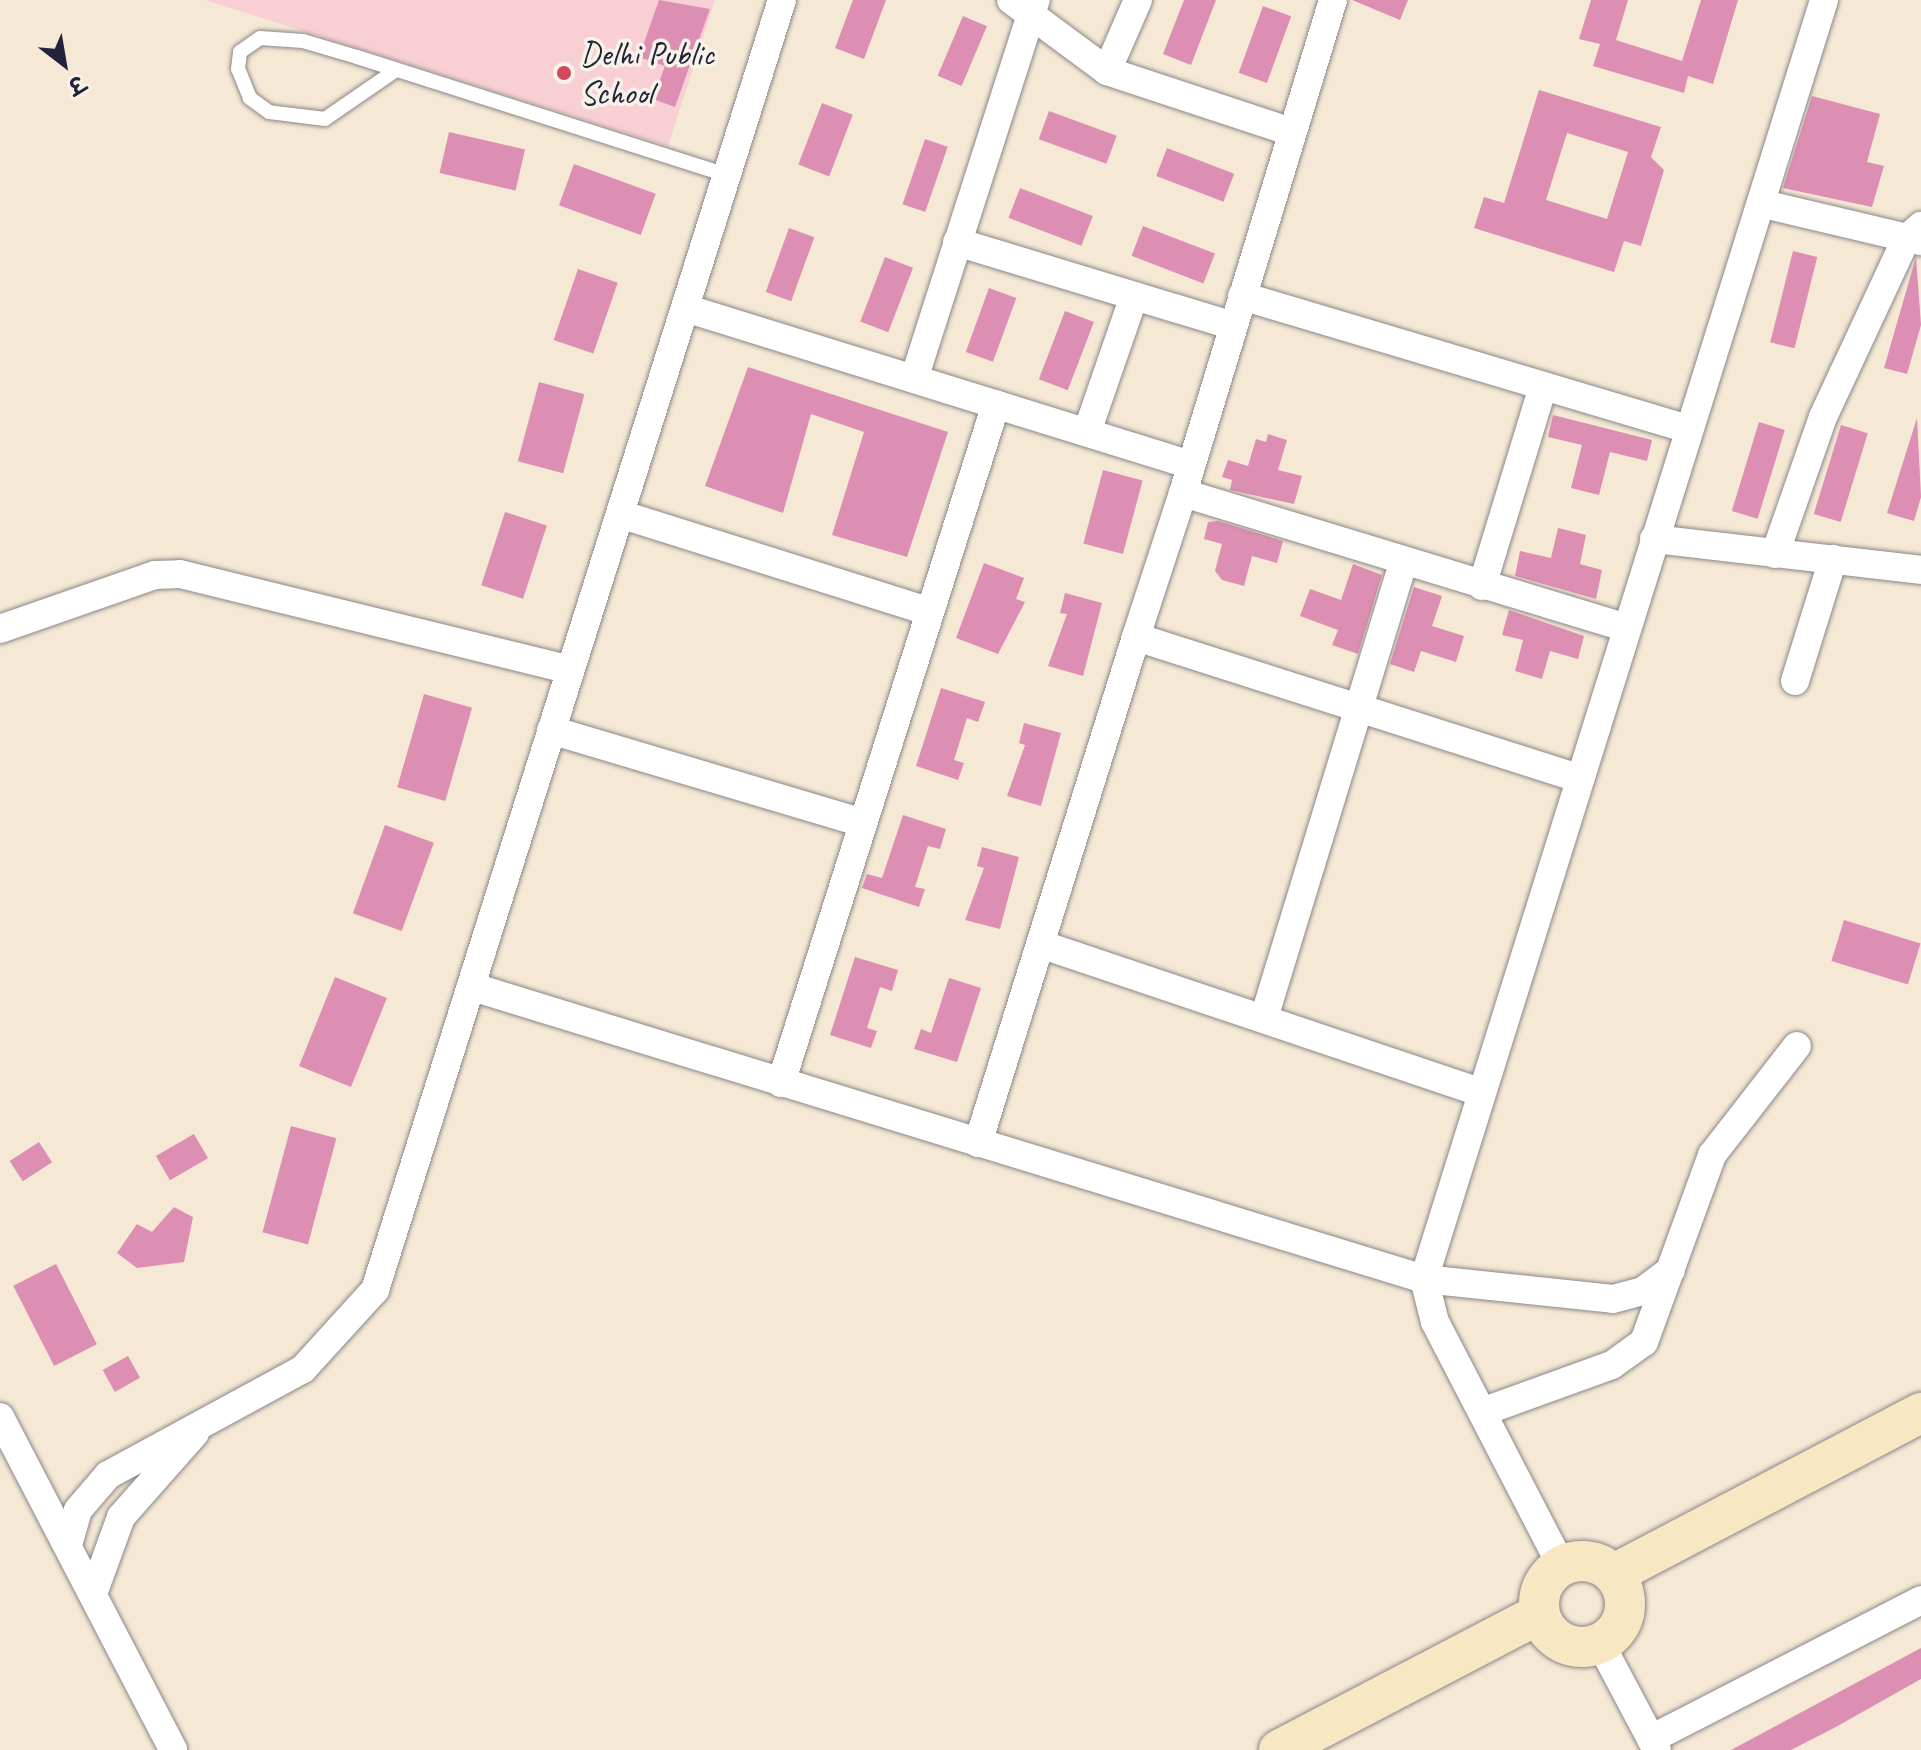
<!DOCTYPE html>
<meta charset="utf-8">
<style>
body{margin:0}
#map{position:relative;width:1921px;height:1750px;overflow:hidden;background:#f5e9d5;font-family:Caveat,"Playpen Sans Deva",sans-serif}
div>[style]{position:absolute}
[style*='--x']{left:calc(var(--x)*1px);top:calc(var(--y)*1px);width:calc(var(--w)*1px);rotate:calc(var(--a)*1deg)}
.built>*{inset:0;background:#f7cfd4}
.building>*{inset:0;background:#dd8eb3;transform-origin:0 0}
.roads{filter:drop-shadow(0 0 2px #8c8688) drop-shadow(0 0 2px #8c8688)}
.lane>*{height:14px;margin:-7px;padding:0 7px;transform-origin:7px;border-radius:7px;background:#fff}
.street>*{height:28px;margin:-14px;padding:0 14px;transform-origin:14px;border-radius:14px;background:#fff}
.secondary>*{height:40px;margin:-20px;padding:0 20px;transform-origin:20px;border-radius:20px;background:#f7e8c3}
.secondary>.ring{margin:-20px;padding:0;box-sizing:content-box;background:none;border:40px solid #f7e8c3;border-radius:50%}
.dots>*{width:22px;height:22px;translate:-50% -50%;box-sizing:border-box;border:4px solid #f7f3e8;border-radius:50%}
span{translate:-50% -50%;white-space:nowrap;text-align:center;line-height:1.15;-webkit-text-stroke:7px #f7f3e8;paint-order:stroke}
.poi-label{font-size:34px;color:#22223b}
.left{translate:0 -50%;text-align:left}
.north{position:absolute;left:24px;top:24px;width:80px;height:80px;-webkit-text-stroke:6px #f7f3e8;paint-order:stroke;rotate:149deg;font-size:22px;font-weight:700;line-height:32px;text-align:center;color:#22223b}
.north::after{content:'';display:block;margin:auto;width:28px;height:36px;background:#22223b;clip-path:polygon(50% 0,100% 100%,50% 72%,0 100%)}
</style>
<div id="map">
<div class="built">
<i style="clip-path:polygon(205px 0,715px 0,668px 146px)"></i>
</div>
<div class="building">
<i style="clip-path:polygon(659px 0,710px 9px,675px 107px,653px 99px,665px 66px,639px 57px)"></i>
<i style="clip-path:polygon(853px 0,886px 0,864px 59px,835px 48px)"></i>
<i style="clip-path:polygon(1184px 0,1216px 0,1191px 65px,1163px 54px)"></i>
<i style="clip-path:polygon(1352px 0,1408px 0,1400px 20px)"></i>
<i style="clip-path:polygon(1591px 0,1628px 0,1616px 40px,1682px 61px,1701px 0,1738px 0,1713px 84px,1688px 76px,1684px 93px,1593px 66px,1600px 44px,1579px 39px)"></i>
<i style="left:1263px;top:6px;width:30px;height:71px;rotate:20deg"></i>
<i style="left:963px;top:16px;width:26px;height:65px;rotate:23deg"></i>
<i style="clip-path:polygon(evenodd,1539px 90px,1661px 127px,1651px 157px,1664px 170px,1641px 246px,1624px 241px,1614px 272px,1474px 228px,1484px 197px,1504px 203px,1539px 90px,1567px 133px,1628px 152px,1607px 219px,1546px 200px,1567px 133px)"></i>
<i style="clip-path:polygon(1812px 96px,1880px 114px,1867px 162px,1884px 166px,1872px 207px,1783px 188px)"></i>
<i style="left:822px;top:103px;width:33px;height:66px;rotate:21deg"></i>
<i style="left:1049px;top:111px;width:72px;height:30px;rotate:20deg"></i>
<i style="left:449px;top:132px;width:78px;height:42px;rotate:13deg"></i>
<i style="left:925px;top:139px;width:24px;height:69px;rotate:19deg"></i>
<i style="left:1167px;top:148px;width:72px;height:30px;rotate:21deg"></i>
<i style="left:574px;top:164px;width:87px;height:44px;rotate:20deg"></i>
<i style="left:1020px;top:188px;width:78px;height:32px;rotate:21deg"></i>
<i style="left:1143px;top:226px;width:77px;height:32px;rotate:21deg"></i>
<i style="left:789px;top:228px;width:27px;height:68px;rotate:20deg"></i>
<i style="left:1793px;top:251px;width:25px;height:94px;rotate:14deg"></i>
<i style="left:885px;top:257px;width:30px;height:69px;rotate:21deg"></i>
<i style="clip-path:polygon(1916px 257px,1921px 325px,1907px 374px,1884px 368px)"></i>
<i style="left:578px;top:269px;width:42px;height:75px;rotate:19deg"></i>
<i style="left:989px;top:288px;width:29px;height:68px;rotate:20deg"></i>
<i style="left:1065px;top:311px;width:31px;height:73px;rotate:21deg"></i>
<i style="clip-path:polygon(748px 367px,948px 432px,907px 557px,832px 535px,864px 432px,811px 414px,783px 513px,705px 486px)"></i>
<i style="left:539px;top:382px;width:47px;height:82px;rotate:15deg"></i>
<i style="clip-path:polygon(1553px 415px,1652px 440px,1647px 461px,1610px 452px,1599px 495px,1571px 488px,1582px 445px,1548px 437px)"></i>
<i style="clip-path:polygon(1917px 418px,1921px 497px,1914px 521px,1887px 513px)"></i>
<i style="left:1759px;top:422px;width:27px;height:93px;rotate:17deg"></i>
<i style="left:1841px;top:425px;width:28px;height:93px;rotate:17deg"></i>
<i style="clip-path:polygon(1268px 434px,1287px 440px,1278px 470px,1302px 476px,1294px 504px,1230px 490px,1232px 480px,1222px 477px,1228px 460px,1248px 466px,1256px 439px,1266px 442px)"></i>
<i style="left:1103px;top:470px;width:41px;height:76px;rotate:15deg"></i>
<i style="left:505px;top:512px;width:44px;height:77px;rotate:18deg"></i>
<i style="clip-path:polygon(1218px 521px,1283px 541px,1277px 563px,1252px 556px,1244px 586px,1222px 580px,1215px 571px,1222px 544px,1204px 539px,1208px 522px)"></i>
<i style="clip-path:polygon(1558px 528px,1586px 535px,1580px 564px,1602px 570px,1596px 599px,1515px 576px,1520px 551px,1551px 558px)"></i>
<i style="clip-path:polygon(984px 563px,1024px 578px,1016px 599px,1025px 602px,998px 654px,956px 638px)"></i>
<i style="clip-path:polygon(1353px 564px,1382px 575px,1358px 654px,1332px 645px,1338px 630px,1300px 616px,1310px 589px,1341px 600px)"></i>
<i style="clip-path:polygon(1414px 587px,1442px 596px,1432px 626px,1464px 636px,1456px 662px,1421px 651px,1414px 672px,1390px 664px)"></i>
<i style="clip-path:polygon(1065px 593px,1102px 603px,1083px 676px,1048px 666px,1067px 614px,1060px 613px)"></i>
<i style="clip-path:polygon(1509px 610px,1584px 636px,1578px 659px,1550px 651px,1542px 679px,1515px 671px,1523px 640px,1502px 635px)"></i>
<i style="clip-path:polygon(941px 688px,985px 702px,978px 722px,967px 718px,954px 760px,964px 763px,958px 780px,916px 766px)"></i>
<i style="left:424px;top:694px;width:50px;height:97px;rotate:16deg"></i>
<i style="clip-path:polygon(1024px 723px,1061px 733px,1041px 806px,1007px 796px,1025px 745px,1019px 743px)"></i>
<i style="clip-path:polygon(903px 815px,946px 829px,940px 849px,928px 846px,915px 887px,925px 889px,919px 907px,862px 888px,867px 874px,882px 878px)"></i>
<i style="left:385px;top:825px;width:52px;height:94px;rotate:20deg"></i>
<i style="clip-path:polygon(982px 847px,1019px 857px,1000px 929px,965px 920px,984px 868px,977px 866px)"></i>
<i style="left:1844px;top:920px;width:80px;height:43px;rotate:17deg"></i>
<i style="clip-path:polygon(855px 957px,898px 970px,892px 991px,880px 987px,867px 1028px,877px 1031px,871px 1048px,830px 1035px)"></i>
<i style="left:335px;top:977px;width:56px;height:96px;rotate:22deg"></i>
<i style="clip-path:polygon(949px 978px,981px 988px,957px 1062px,914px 1049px,921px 1029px,931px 1033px)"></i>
<i style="left:291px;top:1126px;width:47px;height:110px;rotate:15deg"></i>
<i style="left:194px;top:1134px;width:28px;height:44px;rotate:60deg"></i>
<i style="left:39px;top:1142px;width:24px;height:35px;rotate:57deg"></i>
<i style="clip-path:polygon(174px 1207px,193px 1217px,184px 1262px,137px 1268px,117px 1253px,137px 1224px,152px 1232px)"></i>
<i style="left:56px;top:1264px;width:90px;height:48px;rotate:63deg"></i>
<i style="left:128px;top:1356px;width:25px;height:29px;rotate:61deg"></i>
<i style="clip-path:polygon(1921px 1648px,1921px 1679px,1834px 1728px,1791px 1750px,1731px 1750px)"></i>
</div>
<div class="roads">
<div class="lane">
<i style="--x:396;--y:70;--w:86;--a:145.4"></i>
<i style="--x:325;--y:119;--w:56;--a:-172.9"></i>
<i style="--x:269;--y:112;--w:24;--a:-144"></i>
<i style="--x:250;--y:98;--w:31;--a:-112"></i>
<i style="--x:238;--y:69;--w:17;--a:-83"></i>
<i style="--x:240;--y:52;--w:24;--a:-35"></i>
<i style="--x:260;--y:38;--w:43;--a:4"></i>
<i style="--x:303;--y:41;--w:56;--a:16.5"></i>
<i style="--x:357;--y:57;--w:388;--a:17.7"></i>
</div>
<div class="street">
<i style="--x:1011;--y:0;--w:119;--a:36.5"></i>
<i style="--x:1107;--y:71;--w:77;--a:-66.4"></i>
<i style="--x:1333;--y:0;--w:515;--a:106.92"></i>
<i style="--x:1183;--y:493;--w:460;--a:16.9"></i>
<i style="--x:1107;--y:71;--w:194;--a:18.3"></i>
<i style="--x:1764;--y:204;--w:161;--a:13.3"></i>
<i style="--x:957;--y:242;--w:288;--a:16.9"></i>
<i style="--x:1242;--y:296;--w:465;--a:16.6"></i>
<i style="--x:685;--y:308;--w:530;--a:17.24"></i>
<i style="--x:914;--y:379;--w:398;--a:-72.2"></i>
<i style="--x:1087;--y:432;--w:144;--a:-70.9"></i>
<i style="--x:1183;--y:493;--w:151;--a:108.1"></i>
<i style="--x:1136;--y:637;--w:461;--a:17.7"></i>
<i style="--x:620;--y:514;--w:323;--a:17.5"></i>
<i style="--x:1654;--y:539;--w:269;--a:6.6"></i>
<i style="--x:1775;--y:554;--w:145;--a:-70.7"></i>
<i style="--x:1823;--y:417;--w:196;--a:-65"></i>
<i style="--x:1906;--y:239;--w:20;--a:-41"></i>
<i style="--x:1482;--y:586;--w:209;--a:-73"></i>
<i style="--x:0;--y:629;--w:164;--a:-19.2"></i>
<i style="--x:155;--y:575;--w:25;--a:-2"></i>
<i style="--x:180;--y:574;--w:402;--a:13.8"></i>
<i style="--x:1795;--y:681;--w:128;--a:-72.7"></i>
<i style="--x:551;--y:730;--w:322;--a:16.6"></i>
<i style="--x:1040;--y:944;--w:462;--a:18.6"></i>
<i style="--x:476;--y:988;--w:992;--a:17.06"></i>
<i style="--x:1424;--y:1279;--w:190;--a:6"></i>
<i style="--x:1613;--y:1299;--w:31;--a:-15"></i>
<i style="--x:1643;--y:1291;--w:35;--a:-37"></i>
<i style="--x:1264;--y:1018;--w:478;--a:-73"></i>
<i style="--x:781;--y:1083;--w:712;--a:-72.43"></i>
<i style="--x:978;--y:1143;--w:530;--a:-72.66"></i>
<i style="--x:1482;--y:1412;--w:138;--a:-19.9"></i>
<i style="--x:1612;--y:1365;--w:39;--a:-36"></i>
<i style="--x:1644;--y:1342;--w:199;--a:-70"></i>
<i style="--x:1712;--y:1155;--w:138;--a:-52.1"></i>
<i style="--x:0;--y:1417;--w:375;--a:62.5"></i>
<i style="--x:68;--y:1545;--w:36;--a:-74"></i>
<i style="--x:78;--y:1510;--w:46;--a:-49.4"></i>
<i style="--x:108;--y:1475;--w:222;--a:-28.5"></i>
<i style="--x:303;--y:1369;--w:107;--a:-47.7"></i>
<i style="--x:375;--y:1290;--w:1353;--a:-72.49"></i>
<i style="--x:1561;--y:1565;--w:274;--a:-117.4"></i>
<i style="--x:1435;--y:1322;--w:44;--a:-104.3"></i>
<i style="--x:1424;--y:1279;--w:1340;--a:-72.63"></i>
<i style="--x:93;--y:1594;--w:82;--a:-70"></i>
<i style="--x:121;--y:1517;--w:112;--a:-48.6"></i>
<i style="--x:1600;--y:1643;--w:121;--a:62"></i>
<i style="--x:1651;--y:1739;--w:304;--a:-27.2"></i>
</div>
<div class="secondary">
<i class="ring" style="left:1539px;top:1561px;width:46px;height:46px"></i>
<i style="--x:1614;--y:1574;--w:347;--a:-27.7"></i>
<i style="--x:1279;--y:1750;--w:293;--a:-27.6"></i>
</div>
</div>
<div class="dots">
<i style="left:564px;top:73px;background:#d1495b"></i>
</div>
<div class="poi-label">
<span class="left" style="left:580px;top:73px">Delhi Public<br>School</span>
</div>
<div class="north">उ</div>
</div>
